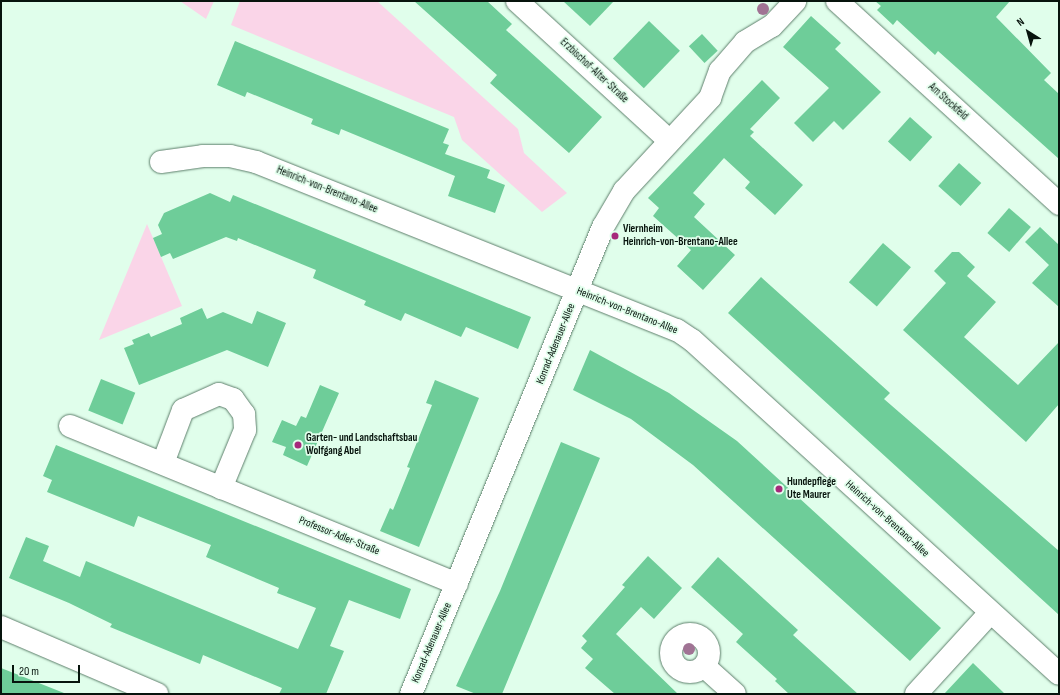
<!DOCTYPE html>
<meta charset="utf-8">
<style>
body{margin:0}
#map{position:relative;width:1060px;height:695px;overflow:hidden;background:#e0feeb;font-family:"Sofia Sans Condensed",sans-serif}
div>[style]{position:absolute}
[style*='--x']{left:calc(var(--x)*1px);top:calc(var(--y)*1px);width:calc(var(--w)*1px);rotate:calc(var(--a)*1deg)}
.green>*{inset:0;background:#fad5e8}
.building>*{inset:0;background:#6ecd99;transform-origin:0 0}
.roads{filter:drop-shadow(0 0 1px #5d7f6b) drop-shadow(0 0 1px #5d7f6b)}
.street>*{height:22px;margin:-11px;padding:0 11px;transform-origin:11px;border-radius:11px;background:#fff}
.street>.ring{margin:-11px;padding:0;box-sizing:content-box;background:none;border:22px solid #fff;border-radius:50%}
.trees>*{width:12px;height:12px;margin:-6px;border-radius:50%;background:#a07394}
.dots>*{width:11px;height:11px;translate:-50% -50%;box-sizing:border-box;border:2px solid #e0feeb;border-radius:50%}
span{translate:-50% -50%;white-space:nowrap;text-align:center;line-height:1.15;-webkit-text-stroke:3.5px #e0feeb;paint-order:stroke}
.street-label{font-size:11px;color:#07140d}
.poi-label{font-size:11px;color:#07140d;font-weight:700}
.left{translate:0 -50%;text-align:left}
.frame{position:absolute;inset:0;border:2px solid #07140d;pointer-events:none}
.north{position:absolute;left:1008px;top:12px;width:40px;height:40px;-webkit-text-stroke:3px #e0feeb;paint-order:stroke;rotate:323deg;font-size:11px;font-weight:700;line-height:16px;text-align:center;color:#07140d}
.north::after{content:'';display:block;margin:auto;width:14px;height:18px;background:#07140d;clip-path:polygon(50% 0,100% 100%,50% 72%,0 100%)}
.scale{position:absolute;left:12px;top:665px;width:68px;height:18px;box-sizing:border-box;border:2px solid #07140d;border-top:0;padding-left:5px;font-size:12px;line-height:14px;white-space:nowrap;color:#07140d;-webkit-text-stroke:3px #e0feeb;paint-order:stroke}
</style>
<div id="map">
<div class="green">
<i style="clip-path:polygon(180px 1px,214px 1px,206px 19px)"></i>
<i style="clip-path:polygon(240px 1px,377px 1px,518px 129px,524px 153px,567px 193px,542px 212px,462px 140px,454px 117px,231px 25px)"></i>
<i style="clip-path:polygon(147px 224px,182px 306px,99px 340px)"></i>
</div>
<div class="building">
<i style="clip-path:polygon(414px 1px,487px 1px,512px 24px,506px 30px,602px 117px,569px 153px,490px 83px,497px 75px)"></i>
<i style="clip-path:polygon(563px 1px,614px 1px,590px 26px)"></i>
<i style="clip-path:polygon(875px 1px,1010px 1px,996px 17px,1051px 73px,1044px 80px,1059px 94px,1059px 159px,938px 51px,935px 55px,897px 20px,893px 25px,877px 10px,881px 6px)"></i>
<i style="clip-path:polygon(811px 16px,841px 43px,835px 49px,881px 92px,843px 130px,834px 121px,813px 142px,794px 123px,829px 88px,783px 47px)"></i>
<i style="left:649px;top:21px;width:43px;height:52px;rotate:44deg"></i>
<i style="left:702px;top:34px;width:23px;height:18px;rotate:47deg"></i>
<i style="clip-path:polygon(235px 41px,449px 129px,443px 143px,449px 145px,445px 154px,490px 170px,487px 178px,505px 185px,495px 213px,448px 196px,455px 176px,341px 129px,339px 135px,311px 124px,313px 119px,247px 92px,245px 97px,217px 85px)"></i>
<i style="clip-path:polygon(762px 80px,780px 98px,750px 129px,754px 132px,750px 136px,803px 185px,775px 215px,745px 188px,750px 182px,724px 158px,693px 193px,705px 204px,694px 217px,735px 255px,703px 290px,677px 266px,691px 250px,653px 216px,659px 208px,648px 198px)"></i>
<i style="left:910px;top:117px;width:30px;height:33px;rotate:42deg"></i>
<i style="left:959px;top:163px;width:30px;height:31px;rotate:42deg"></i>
<i style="clip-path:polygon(210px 193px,230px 202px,233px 195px,531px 317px,518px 349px,466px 327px,461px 337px,405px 313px,401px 321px,364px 305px,366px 301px,313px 278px,316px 270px,238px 238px,237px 241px,226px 237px,173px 259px,170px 253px,161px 257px,153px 238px,162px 234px,158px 225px,164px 213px)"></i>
<i style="left:1009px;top:208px;width:29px;height:33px;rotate:41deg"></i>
<i style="clip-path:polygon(1040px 227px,1059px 245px,1059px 307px,1032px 283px,1049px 265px,1025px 242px)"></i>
<i style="left:883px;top:243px;width:37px;height:52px;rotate:41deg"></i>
<i style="clip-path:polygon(952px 252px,959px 252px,975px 267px,967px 276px,996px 302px,964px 337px,1018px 385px,1059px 342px,1059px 404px,1026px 442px,903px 330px,946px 283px,934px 271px)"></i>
<i style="clip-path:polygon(761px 277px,890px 393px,884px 399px,1059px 551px,1059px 615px,728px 313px)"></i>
<i style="clip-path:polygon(202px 308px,207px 319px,223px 312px,252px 324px,257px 311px,286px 323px,268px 367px,227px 350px,139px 385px,124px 348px,134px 344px,132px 340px,149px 333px,151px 337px,182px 324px,180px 318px)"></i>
<i style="clip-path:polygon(590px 350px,669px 393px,737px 441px,941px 628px,910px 661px,693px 465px,631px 419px,573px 390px)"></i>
<i style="left:101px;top:379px;width:37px;height:34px;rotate:22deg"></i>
<i style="clip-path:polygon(435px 380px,479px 398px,419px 547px,380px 531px,390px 508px,393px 510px,410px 468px,407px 467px,432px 405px,426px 403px)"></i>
<i style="clip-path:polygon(320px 385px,339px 393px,307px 466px,283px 455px,286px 447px,272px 442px,282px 420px,296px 426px,301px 416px,306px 418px)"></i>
<i style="clip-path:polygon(561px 442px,600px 458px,502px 694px,476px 694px,456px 686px,500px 591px)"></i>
<i style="clip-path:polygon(56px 445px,411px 589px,400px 619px,349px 600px,330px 646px,344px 651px,326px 694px,279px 694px,282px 688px,203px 655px,200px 664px,110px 627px,112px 624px,69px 603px,9px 578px,26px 537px,49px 546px,43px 561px,80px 577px,86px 561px,298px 649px,316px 608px,277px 593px,279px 588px,206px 557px,211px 545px,138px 516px,134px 527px,47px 492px,52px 480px,43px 476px)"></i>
<i style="clip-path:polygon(648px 556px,682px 588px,654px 619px,641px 607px,616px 634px,678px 694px,615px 694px,585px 668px,593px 659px,581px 648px,587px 641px,582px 636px,625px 587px,622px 585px)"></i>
<i style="clip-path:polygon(718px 557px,798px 630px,793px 635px,858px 694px,789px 694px,775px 681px,777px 679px,736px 642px,743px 634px,691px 587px)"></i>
<i style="clip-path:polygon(973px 663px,1005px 694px,944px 694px)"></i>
<i style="clip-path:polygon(1px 668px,64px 693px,64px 694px,1px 694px)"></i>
</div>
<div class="roads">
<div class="street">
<i style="--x:517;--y:1;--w:207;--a:42.5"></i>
<i style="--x:837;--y:1;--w:301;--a:42.4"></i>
<i style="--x:161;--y:162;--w:42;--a:-8.1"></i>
<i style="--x:203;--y:156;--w:27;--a:0"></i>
<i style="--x:230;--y:156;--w:27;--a:13"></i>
<i style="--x:256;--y:162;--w:453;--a:21.8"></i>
<i style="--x:677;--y:330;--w:18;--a:34"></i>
<i style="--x:692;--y:340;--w:496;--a:42.3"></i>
<i style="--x:70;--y:426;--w:418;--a:22.2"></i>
<i style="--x:163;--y:463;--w:57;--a:-69.3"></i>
<i style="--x:183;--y:410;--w:39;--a:-24"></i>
<i style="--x:219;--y:394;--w:15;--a:20"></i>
<i style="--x:233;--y:399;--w:19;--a:54"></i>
<i style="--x:244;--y:414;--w:16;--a:86"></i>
<i style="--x:245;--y:430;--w:63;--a:112.5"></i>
<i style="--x:1;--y:627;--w:170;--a:23.2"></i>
<i class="ring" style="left:671px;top:634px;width:16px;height:16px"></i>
<i style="--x:705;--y:667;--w:40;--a:42"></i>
<i style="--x:411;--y:694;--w:505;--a:-67.65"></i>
<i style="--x:603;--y:227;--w:42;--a:-59.7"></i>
<i style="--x:624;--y:191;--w:127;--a:-47.2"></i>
<i style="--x:710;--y:98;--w:29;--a:-70"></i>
<i style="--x:720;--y:71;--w:38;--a:-49"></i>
<i style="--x:745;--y:42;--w:31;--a:-31"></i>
<i style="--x:772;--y:26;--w:34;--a:-47"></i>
<i style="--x:916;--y:694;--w:110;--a:-47.6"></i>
</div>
</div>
<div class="trees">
<i style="left:763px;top:9px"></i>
<i style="left:689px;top:649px"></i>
</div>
<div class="dots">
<i style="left:615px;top:236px;background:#a6297b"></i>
<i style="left:298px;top:445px;background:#a6297b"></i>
<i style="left:779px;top:489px;background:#a6297b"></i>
</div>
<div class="street-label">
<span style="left:594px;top:71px;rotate:43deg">Erzbischof-Alter-Straße</span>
<span style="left:948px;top:102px;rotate:42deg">Am Stockfeld</span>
<span style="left:327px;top:190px;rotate:22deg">Heinrich-von-Brentano-Allee</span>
<span style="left:627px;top:311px;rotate:22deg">Heinrich-von-Brentano-Allee</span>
<span style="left:556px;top:344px;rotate:-68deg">Konrad-Adenauer-Allee</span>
<span style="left:887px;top:519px;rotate:42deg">Heinrich-von-Brentano-Allee</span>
<span style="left:339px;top:536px;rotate:22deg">Professor-Adler-Straße</span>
<span style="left:432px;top:643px;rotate:-67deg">Konrad-Adenauer-Allee</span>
</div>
<div class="poi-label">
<span class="left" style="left:623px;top:236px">Viernheim<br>Heinrich-von-Brentano-Allee</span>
<span class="left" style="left:306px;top:445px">Garten- und Landschaftsbau<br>Wolfgang Abel</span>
<span class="left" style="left:787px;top:489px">Hundepflege<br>Ute Maurer</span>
</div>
<div class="frame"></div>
<div class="north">N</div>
<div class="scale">20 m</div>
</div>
